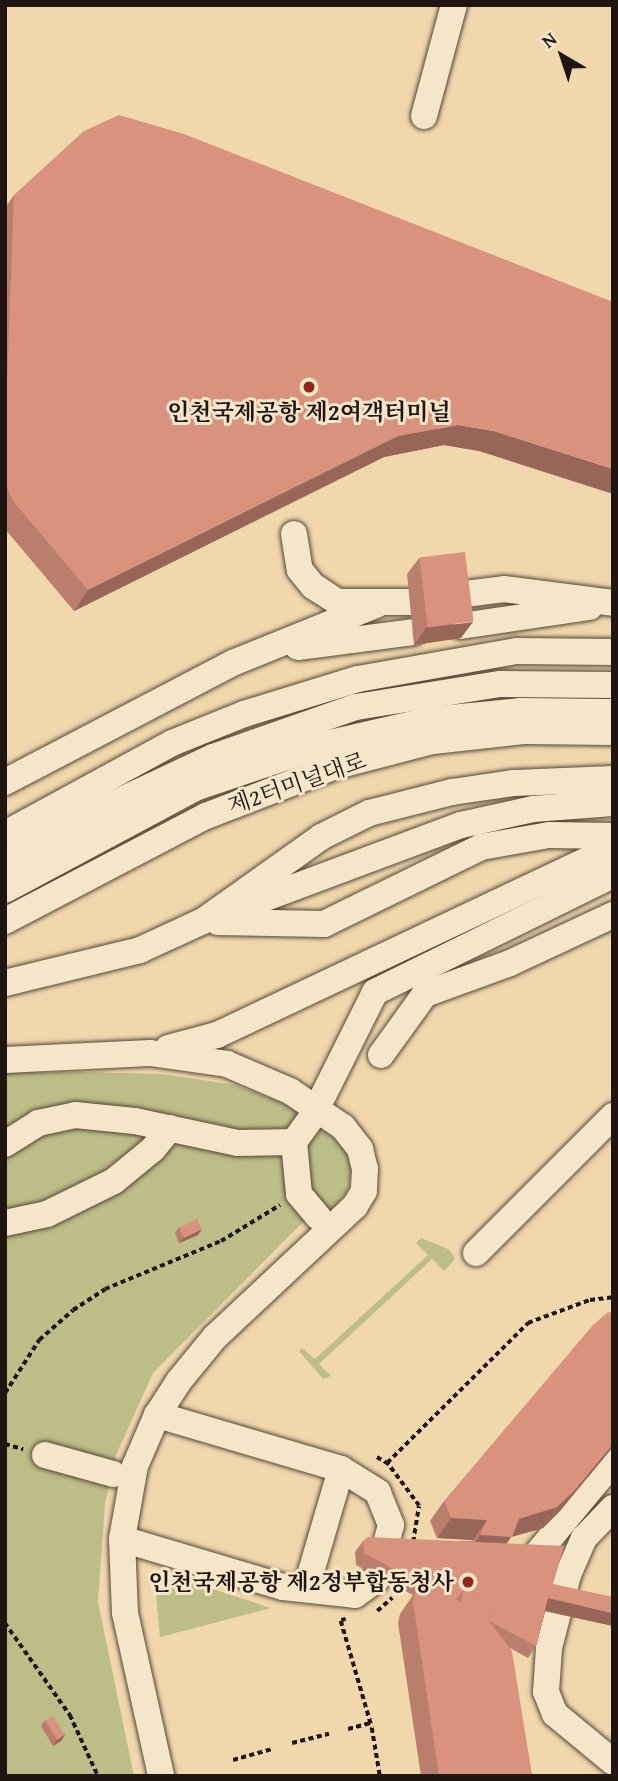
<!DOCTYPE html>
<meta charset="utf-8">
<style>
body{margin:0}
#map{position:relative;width:618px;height:1781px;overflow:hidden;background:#f0d7ac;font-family:"Gentium Book Plus","Noto Serif KR",serif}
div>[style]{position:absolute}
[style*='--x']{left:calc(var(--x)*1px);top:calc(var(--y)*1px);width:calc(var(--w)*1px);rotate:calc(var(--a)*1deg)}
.green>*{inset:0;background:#bdbd87}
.path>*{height:3.5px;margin-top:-1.75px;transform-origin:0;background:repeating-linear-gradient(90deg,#201511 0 5px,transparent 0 8.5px)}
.roads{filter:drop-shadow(0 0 2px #544638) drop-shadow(0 0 2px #544638)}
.minor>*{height:26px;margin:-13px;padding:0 13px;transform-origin:13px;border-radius:13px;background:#f5e5c9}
.wall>*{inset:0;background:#ba7e6c}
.shaded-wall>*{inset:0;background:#976658}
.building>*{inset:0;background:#d8927e;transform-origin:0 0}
.dots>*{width:19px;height:19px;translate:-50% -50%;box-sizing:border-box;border:4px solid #f5e5c9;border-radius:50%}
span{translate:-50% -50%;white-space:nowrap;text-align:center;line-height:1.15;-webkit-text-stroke:6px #f5e5c9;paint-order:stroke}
.poi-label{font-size:23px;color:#201511;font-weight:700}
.right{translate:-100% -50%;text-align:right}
.street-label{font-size:23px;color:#201511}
.frame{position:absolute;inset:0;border:7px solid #201511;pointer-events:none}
.north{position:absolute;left:527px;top:21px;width:70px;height:70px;-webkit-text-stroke:5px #f5e5c9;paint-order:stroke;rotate:321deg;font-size:19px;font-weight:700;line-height:28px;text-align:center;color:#201511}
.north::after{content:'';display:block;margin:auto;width:24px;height:32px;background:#201511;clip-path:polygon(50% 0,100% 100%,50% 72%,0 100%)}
</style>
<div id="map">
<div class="green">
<i style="clip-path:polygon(80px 1072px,162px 1074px,235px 1085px,286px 1104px,338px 1141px,353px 1163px,348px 1191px,330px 1212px,302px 1223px,153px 1373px,116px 1455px,105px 1504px,98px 1602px,134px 1776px,5px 1776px,5px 1073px)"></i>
<i style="clip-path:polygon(421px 1238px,450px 1250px,455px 1259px,444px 1271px,432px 1259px,319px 1364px,331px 1376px,323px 1379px,299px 1351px,302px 1348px,315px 1359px,428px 1255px,416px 1243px)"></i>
<i style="clip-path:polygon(181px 1581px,195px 1583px,271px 1608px,160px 1637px,156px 1595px)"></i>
</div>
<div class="path">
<i style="--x:5;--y:1393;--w:63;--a:-57.3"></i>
<i style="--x:39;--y:1340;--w:45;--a:-41.4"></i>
<i style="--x:73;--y:1310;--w:38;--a:-33"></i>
<i style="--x:105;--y:1289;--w:126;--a:-22.5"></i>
<i style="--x:221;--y:1241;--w:69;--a:-31.4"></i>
<i style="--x:5;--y:1444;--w:19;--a:16"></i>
<i style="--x:377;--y:1457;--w:12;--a:31"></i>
<i style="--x:413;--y:1542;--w:36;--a:-81"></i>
<i style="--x:419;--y:1506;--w:54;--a:-126.7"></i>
<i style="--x:387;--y:1463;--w:199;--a:-44.8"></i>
<i style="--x:528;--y:1323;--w:66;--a:-20.4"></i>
<i style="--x:590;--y:1300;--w:23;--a:-7"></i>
<i style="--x:377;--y:1611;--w:20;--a:-41"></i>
<i style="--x:346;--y:1619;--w:5;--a:158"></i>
<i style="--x:341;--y:1621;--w:111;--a:73.8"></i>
<i style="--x:372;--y:1728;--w:49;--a:80.5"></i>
<i style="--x:5;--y:1623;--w:113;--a:54.8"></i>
<i style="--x:70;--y:1715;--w:67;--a:65.3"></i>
<i style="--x:348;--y:1729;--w:23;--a:-15"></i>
<i style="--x:292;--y:1743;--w:38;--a:-14"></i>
<i style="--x:233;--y:1760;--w:41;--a:-15.8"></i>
</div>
<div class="roads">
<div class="minor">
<i style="--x:424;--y:116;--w:115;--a:-74.9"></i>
<i style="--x:294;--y:534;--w:36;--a:81"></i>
<i style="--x:300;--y:570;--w:21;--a:51"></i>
<i style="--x:313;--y:586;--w:30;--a:33"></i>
<i style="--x:338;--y:602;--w:72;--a:0"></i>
<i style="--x:457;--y:595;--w:47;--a:-7.3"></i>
<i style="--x:504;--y:589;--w:110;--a:7.3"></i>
<i style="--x:461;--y:626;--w:130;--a:-8.4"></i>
<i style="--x:298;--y:647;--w:116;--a:-7.4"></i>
<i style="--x:5;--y:782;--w:259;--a:-27.6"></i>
<i style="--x:235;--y:662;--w:152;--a:-22"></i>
<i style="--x:5;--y:834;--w:190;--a:-28.6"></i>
<i style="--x:172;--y:743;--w:78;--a:-21.9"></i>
<i style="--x:244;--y:714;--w:119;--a:-17.1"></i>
<i style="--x:358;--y:679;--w:161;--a:-10"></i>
<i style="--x:517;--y:651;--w:96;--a:0.6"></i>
<i style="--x:5;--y:863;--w:107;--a:-29.2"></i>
<i style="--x:98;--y:811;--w:127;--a:-25.2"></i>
<i style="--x:213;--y:757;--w:151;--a:-19.3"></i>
<i style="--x:356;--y:707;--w:146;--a:-9.1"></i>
<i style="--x:500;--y:684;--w:113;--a:0.5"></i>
<i style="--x:5;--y:890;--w:216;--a:-28.2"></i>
<i style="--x:195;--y:788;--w:138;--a:-18.6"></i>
<i style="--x:326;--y:744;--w:107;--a:-13"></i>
<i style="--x:430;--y:720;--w:90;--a:-5.7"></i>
<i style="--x:520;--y:711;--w:93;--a:0.6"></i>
<i style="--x:236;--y:909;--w:240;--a:-20.5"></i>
<i style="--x:461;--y:825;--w:74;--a:-12.5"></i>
<i style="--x:533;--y:809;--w:80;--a:-4.3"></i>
<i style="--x:5;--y:921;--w:227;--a:-27.6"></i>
<i style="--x:206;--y:816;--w:136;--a:-21.1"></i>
<i style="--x:333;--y:767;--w:103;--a:-14.6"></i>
<i style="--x:433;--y:741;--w:91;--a:-6.3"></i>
<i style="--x:523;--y:731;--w:90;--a:0.6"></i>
<i style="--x:218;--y:922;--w:106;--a:1.1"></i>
<i style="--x:324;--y:924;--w:175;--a:-26.1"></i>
<i style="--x:481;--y:847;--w:69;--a:-10"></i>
<i style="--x:549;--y:835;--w:64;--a:0.9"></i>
<i style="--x:5;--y:983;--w:139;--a:-13.7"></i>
<i style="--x:140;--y:950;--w:69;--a:-24.7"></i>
<i style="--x:203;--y:921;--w:145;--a:-35.4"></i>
<i style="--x:321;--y:837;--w:54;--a:-26.6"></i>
<i style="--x:369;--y:813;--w:86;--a:-14.2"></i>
<i style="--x:452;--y:792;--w:63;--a:-8.3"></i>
<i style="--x:514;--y:783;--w:99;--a:-2.3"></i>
<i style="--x:168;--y:1048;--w:51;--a:-14.9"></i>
<i style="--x:217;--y:1035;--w:438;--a:-25.3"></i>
<i style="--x:381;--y:1055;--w:75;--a:-54.2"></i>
<i style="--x:425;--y:994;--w:90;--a:-20"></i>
<i style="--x:510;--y:963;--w:114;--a:-25"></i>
<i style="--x:5;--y:1060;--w:145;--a:-2.8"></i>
<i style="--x:150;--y:1053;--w:78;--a:8.1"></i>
<i style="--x:227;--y:1064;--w:69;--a:23.2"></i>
<i style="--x:290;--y:1091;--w:64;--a:34.2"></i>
<i style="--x:343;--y:1127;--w:28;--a:52"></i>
<i style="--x:360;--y:1149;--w:21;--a:76"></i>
<i style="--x:365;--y:1169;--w:22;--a:93"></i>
<i style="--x:364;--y:1191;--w:17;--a:121"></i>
<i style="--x:355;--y:1206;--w:192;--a:136.9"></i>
<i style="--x:215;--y:1337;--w:57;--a:129.3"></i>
<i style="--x:179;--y:1381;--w:40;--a:122.9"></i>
<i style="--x:157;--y:1415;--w:56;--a:113.3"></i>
<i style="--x:135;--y:1466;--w:74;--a:100.1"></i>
<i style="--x:122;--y:1539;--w:74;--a:87.7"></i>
<i style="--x:125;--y:1613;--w:167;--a:77.5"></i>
<i style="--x:323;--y:1096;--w:116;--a:-63.4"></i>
<i style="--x:375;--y:992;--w:265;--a:-26.2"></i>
<i style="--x:312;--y:1117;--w:31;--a:126"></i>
<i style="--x:294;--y:1142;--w:52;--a:84.5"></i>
<i style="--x:299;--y:1194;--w:30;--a:50"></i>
<i style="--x:5;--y:1144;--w:39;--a:-32"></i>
<i style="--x:38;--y:1123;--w:38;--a:-12"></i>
<i style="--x:75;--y:1115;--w:60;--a:5.7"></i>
<i style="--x:135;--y:1121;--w:105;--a:12.1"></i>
<i style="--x:238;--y:1143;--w:56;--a:-1"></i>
<i style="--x:5;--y:1223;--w:43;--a:-12.1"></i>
<i style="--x:47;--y:1214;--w:75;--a:-26.2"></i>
<i style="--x:114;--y:1181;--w:50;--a:-39.4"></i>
<i style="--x:153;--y:1149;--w:27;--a:-51"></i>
<i style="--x:476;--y:1253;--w:194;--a:-45"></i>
<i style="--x:45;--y:1455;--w:71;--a:15.6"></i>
<i style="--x:613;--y:1508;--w:42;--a:134"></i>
<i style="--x:584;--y:1538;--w:40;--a:113.4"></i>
<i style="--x:568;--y:1575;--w:75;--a:104.6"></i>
<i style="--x:549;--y:1648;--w:44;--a:93.9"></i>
<i style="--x:546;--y:1692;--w:24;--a:68"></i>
<i style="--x:555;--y:1714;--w:75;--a:39.6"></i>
<i style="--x:122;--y:1539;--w:168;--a:16.6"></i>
<i style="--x:283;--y:1587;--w:72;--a:6.3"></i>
<i style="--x:355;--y:1595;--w:26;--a:-36"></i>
<i style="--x:376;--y:1580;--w:57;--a:-74.7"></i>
<i style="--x:391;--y:1525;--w:35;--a:-112"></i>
<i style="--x:378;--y:1492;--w:44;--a:-148.1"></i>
<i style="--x:341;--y:1469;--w:192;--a:-163.6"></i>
<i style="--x:536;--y:1555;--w:121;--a:-50.4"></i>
<i style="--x:306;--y:1589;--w:125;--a:-73.7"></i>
</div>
</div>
<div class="wall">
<i style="clip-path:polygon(14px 195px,479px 451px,444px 445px,384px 457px,74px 611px,5px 529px,5px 208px)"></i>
<i style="clip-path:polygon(419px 558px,461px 638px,414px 645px,407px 574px)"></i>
<i style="clip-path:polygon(179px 1227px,198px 1235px,179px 1243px,175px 1233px)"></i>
<i style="clip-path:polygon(444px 1501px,560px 1511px,543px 1528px,511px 1537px,507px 1543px,553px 1584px,613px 1626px,545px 1611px,536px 1646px,528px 1658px,510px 1648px,532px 1776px,421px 1776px,398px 1623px,400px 1614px,413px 1595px,356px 1565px,355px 1552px,363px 1541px,472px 1541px,473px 1540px,437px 1538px,430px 1521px)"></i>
<i style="clip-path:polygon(45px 1720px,65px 1735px,61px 1741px,53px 1746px,41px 1726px)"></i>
</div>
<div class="shaded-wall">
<i style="clip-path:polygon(458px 425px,494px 431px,613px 469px,613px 494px,479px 451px,444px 445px,384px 457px,74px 611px,88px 590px,398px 436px)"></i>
<i style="clip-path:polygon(473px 622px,461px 638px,414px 645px,426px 628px)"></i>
<i style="clip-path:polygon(202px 1229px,198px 1235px,179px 1243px,184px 1238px)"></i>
<i style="clip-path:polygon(613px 1444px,613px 1447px,560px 1511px,543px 1528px,511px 1537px,497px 1557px,466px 1555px,480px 1535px)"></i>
<i style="clip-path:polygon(451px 1518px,487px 1520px,473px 1540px,437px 1538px)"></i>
<i style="clip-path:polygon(548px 1598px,613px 1613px,613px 1626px,540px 1610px)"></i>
<i style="clip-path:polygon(65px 1735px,61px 1741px,53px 1746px,57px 1740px)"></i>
</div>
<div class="building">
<i style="clip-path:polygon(119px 115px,184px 134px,613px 302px,613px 469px,494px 431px,458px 425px,398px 436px,88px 590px,13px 501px,5px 483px,5px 436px,14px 195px,84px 131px)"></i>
<i style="left:465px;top:552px;width:70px;height:46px;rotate:83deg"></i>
<i style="left:197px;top:1219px;width:11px;height:20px;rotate:63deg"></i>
<i style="clip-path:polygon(613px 1311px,613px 1444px,574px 1491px,557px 1507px,519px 1519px,512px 1537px,480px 1535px,487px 1520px,451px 1518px,444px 1501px,593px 1325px,607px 1313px)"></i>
<i style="clip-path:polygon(368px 1537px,564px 1546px,553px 1584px,613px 1597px,613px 1613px,548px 1598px,536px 1646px,489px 1621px,488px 1620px,491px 1605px,463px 1591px,456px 1600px,433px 1587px,427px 1587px,364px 1553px,363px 1541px)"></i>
<i style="clip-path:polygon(433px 1587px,461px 1602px,463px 1591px,491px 1605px,488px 1620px,512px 1651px,532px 1776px,439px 1776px,413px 1602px,415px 1593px,423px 1588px)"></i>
<i style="left:53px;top:1716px;width:22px;height:9px;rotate:58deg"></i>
</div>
<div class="dots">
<i style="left:309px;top:387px;background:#8f2418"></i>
<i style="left:468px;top:1582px;background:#8f2418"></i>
</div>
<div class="poi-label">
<span style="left:309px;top:412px">인천국제공항 제2여객터미널</span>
<span class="right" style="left:454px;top:1582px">인천국제공항 제2정부합동청사</span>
</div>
<div class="street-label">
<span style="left:297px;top:783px;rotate:-19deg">제2터미널대로</span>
</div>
<div class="frame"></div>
<div class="north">N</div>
</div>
